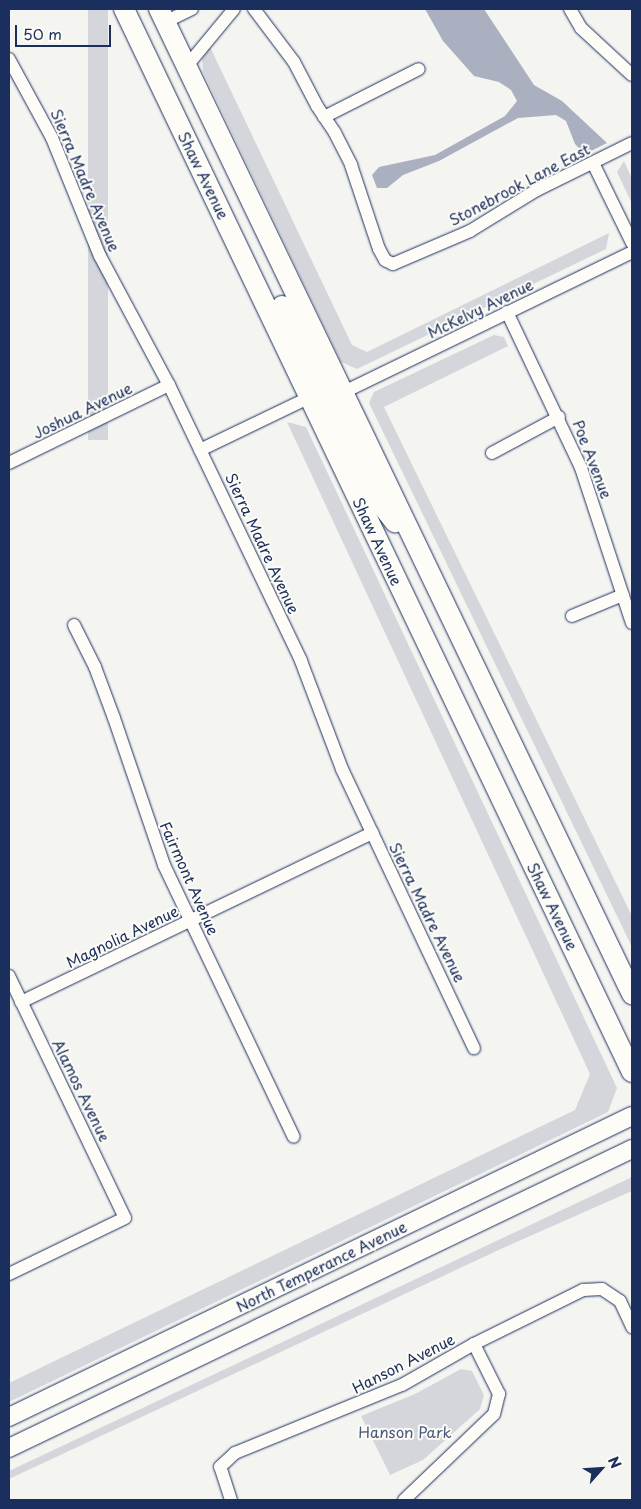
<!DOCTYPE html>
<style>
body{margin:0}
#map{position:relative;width:641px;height:1509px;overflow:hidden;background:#f4f4f1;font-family:"Playpen Sans",sans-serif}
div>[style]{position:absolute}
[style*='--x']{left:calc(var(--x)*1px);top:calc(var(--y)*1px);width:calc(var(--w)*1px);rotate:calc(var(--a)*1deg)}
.green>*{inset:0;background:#d4d6db;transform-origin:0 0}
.water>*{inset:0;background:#aab0bf}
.roads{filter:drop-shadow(0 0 1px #1b2f5e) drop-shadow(0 0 1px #1b2f5e)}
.street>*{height:12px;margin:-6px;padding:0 6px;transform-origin:6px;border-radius:6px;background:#fdfcf7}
.secondary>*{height:18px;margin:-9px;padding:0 9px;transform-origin:9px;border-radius:9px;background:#fdfcf7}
.primary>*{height:20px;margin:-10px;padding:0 10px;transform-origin:10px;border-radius:10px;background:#fdfcf7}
span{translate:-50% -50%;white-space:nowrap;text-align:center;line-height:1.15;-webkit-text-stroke:4px #fdfcf7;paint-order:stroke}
.street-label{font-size:15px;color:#1b2f5e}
.park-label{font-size:15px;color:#49597d}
.frame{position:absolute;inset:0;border:10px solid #1b2f5e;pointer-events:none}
.north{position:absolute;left:576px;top:1444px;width:50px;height:50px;-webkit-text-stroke:4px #fdfcf7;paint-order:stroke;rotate:64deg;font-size:14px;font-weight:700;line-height:20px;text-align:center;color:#1b2f5e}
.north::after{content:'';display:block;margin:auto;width:18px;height:22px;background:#1b2f5e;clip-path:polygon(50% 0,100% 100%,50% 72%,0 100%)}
.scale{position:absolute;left:15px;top:25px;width:96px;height:22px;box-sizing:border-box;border:2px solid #1b2f5e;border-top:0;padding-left:6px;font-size:15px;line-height:18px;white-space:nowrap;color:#1b2f5e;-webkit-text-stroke:4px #fdfcf7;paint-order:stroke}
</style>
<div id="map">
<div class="green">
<i style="left:88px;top:9px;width:20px;height:431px"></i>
<i style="clip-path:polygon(210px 47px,352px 345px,367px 352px,609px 233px,606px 249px,357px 369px,341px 362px,203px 72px,202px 59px)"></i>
<i style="clip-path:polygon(624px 161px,632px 179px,632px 204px,617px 172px)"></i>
<i style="clip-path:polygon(494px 335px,504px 337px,508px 346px,384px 407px,632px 916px,632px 947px,369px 403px,374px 392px)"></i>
<i style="clip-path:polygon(287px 422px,306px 427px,617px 1088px,608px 1112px,9px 1402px,9px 1383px,575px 1110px,590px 1074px)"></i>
<i style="clip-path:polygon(632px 1177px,632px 1191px,503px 1248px,9px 1479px,9px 1471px)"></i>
<i style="clip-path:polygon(461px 1369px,472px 1371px,484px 1395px,480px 1409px,423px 1460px,390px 1475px,361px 1416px,415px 1394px)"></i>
</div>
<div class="water">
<i style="clip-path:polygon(425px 9px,484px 9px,534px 85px,562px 101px,607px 143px,585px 154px,575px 144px,566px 121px,556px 115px,518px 118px,439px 161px,403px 175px,387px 188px,377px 188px,372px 175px,379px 167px,435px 155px,505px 116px,517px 101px,511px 90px,499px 82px,474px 76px,443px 41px)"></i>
</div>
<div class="roads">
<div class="street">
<i style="--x:254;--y:9;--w:66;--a:53"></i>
<i style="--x:294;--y:62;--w:50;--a:62.4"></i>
<i style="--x:317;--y:106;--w:32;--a:56"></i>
<i style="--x:335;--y:133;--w:36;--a:63"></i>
<i style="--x:351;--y:165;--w:89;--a:71.6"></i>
<i style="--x:379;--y:249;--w:13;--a:61"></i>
<i style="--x:385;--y:260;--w:9;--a:27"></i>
<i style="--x:393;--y:264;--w:84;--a:-23.2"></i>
<i style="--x:470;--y:231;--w:79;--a:-31.5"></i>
<i style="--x:537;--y:190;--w:106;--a:-26.3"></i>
<i style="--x:570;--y:9;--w:22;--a:60"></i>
<i style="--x:581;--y:28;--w:69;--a:42.7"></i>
<i style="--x:165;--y:22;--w:30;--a:-26"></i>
<i style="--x:9;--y:59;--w:90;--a:61.4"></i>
<i style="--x:52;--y:138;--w:127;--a:67.9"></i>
<i style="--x:100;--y:256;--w:146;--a:61.9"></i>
<i style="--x:169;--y:385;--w:306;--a:64.4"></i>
<i style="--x:301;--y:661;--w:116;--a:69.2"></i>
<i style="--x:342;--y:769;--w:309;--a:64.7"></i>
<i style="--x:186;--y:67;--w:75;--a:-50.4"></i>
<i style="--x:324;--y:117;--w:106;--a:-26.8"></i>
<i style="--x:593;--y:163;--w:89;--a:64"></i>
<i style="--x:507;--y:312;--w:173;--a:64.6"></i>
<i style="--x:581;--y:468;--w:163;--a:71.8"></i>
<i style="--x:342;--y:393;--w:322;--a:-25.9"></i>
<i style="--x:200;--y:450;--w:122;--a:-25.7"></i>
<i style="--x:492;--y:453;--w:76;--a:-28.2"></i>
<i style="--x:9;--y:463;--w:178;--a:-26"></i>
<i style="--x:572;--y:616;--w:55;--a:-22.4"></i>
<i style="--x:74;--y:625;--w:47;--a:63.4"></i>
<i style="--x:95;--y:667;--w:54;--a:69.6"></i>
<i style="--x:114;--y:718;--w:155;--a:71.2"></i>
<i style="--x:164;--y:865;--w:301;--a:64.5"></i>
<i style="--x:9;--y:976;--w:268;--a:64.4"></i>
<i style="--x:125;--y:1218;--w:129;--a:154.2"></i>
<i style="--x:21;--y:1002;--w:390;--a:-25.7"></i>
<i style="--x:231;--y:1500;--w:35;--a:-108"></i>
<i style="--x:220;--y:1467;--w:21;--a:-43"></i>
<i style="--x:235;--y:1453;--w:180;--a:-22.2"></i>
<i style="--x:402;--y:1385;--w:83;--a:-29.7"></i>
<i style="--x:474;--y:1344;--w:122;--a:-26.4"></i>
<i style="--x:583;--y:1290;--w:19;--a:-3"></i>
<i style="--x:602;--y:1289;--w:22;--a:34"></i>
<i style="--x:620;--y:1301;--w:29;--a:65"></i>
<i style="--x:404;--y:1500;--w:124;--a:-43.7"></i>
<i style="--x:494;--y:1414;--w:21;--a:-76"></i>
<i style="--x:499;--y:1394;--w:56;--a:-116.6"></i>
</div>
<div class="secondary">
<i style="--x:9;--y:1417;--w:692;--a:-25.79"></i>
<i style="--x:9;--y:1448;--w:691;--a:-25.64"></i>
</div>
<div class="primary">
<i style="--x:124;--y:9;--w:1178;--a:64.46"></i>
<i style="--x:159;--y:9;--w:1093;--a:64.35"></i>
<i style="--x:282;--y:306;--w:85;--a:64.3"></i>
<i style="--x:319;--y:383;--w:14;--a:45"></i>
<i style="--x:329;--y:393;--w:13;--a:0"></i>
<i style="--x:310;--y:397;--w:14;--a:21"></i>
<i style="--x:323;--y:402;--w:17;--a:45"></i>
<i style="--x:335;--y:414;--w:93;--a:64"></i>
<i style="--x:376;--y:498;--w:31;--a:52"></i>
</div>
</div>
<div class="street-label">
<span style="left:204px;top:175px;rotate:64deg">Shaw Avenue</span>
<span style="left:86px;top:180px;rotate:67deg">Sierra Madre Avenue</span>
<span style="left:519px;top:184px;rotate:-28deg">Stonebrook Lane East</span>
<span style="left:480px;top:308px;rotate:-26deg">McKelvy Avenue</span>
<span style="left:82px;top:410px;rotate:-26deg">Joshua Avenue</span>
<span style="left:593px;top:459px;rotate:69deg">Poe Avenue</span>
<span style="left:378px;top:541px;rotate:65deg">Shaw Avenue</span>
<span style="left:263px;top:543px;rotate:65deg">Sierra Madre Avenue</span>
<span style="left:190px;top:878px;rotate:66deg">Fairmont Avenue</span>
<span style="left:553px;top:906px;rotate:64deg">Shaw Avenue</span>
<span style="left:428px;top:912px;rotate:64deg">Sierra Madre Avenue</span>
<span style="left:122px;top:936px;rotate:-26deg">Magnolia Avenue</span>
<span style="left:82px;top:1090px;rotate:64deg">Alamos Avenue</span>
<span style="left:321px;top:1266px;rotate:-26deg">North Temperance Avenue</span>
<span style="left:403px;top:1363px;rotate:-27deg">Hanson Avenue</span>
</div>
<div class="park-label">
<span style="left:405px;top:1432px">Hanson Park</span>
</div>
<div class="frame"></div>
<div class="north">N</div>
<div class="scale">50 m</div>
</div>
